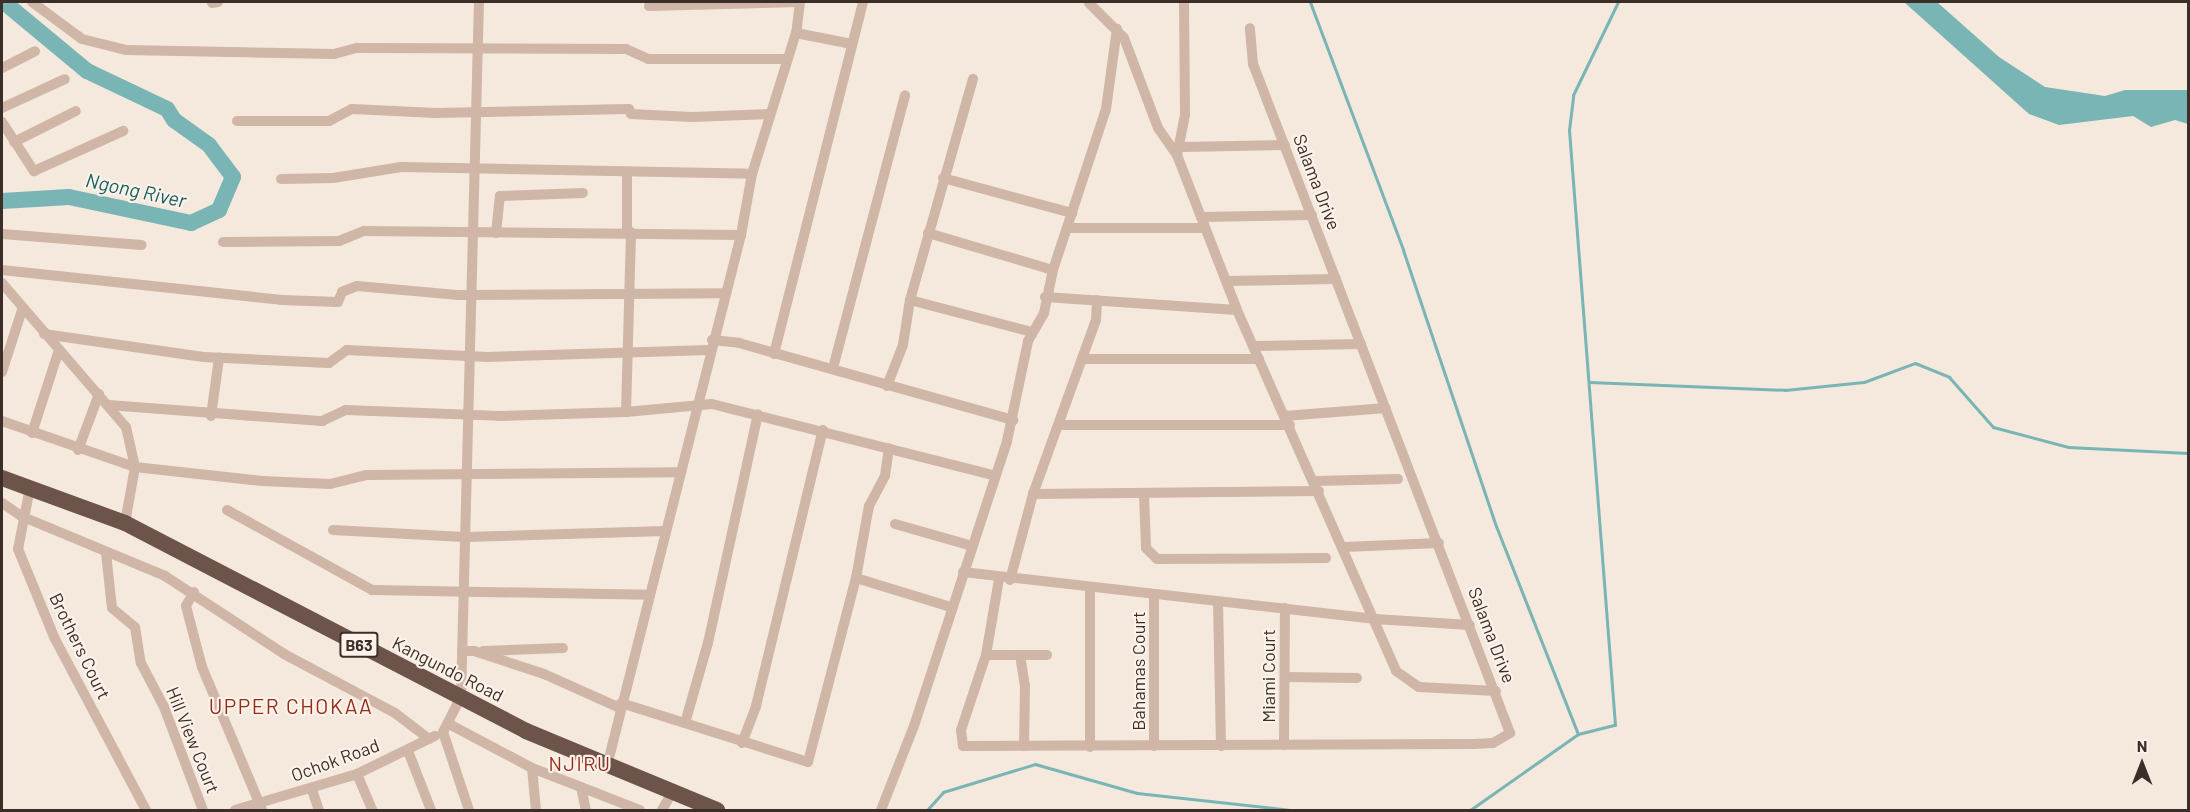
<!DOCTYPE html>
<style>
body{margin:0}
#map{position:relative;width:2190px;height:812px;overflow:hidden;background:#f5e8dd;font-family:Barlow,sans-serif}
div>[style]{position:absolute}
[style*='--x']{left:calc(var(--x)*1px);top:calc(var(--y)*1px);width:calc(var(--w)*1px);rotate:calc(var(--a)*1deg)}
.water>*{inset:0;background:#78b5b4}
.stream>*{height:3px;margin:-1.5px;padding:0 1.5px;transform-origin:1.5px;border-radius:1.5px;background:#78b5b4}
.river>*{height:16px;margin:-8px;padding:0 8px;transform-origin:8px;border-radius:8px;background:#78b5b4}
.minor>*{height:10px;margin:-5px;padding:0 5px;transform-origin:5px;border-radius:5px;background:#cfb6a7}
.trunk>*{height:16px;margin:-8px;padding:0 8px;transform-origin:8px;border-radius:8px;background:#6d544b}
span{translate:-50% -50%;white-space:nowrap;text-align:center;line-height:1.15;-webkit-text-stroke:4.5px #fcf2ea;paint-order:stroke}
.shield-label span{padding:2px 4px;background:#fcf2ea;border:2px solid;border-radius:4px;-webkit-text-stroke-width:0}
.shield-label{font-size:16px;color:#3b2d28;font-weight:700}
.street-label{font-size:18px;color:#3b2d28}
.water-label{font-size:20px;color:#196161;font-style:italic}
.neighbourhood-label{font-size:20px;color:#932d18;letter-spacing:1.5px}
.quarter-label{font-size:21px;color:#932d18;letter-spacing:1.5px}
.frame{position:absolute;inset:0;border:3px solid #3b2d28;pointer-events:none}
.north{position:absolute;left:2112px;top:734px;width:60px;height:60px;-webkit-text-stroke:4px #fcf2ea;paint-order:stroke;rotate:0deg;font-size:16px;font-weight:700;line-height:24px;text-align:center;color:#3b2d28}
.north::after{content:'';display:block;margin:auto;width:21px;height:27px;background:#3b2d28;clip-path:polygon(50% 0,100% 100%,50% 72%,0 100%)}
</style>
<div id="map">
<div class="water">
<i style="clip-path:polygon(1904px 2px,1937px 2px,1999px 57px,2045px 87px,2105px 96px,2125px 90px,2188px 90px,2188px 124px,2175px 120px,2151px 127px,2133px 116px,2059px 125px,2029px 114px)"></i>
</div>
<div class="stream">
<i style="--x:1310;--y:2;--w:265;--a:69.4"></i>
<i style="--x:1403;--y:250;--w:291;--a:71.4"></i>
<i style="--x:1496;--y:526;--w:224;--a:68.5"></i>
<i style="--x:1589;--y:382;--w:196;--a:2.3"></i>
<i style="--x:1785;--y:390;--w:79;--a:-5.8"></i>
<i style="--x:1864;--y:382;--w:54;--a:-20.4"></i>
<i style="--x:1915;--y:363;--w:37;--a:22"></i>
<i style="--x:1949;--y:377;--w:67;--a:48.7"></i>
<i style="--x:1993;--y:427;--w:78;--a:14.9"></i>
<i style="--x:2068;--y:447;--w:120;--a:2.9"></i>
<i style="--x:927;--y:810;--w:24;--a:-48"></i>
<i style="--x:943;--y:792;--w:96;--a:-16.9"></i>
<i style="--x:1035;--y:764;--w:106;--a:15.9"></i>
<i style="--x:1137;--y:793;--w:154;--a:6.3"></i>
<i style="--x:1470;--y:810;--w:132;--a:-35.1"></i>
<i style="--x:1578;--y:734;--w:38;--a:-14"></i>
<i style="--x:1615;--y:725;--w:597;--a:-94.42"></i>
<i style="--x:1569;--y:130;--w:35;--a:-83"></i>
<i style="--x:1573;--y:95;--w:103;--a:-64.2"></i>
</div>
<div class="river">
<i style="--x:2;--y:201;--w:67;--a:-3.4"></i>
<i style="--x:69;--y:197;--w:125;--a:12"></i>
<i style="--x:191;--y:223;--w:31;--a:-25"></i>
<i style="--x:219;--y:210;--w:36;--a:-67"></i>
<i style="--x:233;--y:177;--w:40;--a:-127"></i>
<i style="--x:209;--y:145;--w:43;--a:-144.5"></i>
<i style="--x:174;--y:120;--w:13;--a:-122"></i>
<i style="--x:167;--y:109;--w:89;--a:-154.6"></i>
<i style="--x:87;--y:71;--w:108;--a:-140.3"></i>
</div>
<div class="minor">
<i style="--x:32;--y:2;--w:62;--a:36.5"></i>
<i style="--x:82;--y:39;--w:45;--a:14"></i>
<i style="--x:126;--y:50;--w:208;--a:1.1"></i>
<i style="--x:334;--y:54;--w:24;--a:-15"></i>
<i style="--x:357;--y:48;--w:269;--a:0.2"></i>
<i style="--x:626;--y:49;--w:24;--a:24"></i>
<i style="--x:648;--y:59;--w:137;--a:0"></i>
<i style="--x:1184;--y:2;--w:113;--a:89.5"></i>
<i style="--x:1185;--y:115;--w:41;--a:101.3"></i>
<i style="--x:1177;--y:155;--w:166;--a:68.8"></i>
<i style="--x:212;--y:3;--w:6;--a:-9"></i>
<i style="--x:1089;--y:3;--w:49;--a:45"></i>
<i style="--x:1124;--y:38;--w:96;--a:69.3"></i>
<i style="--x:1158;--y:128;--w:33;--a:55"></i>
<i style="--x:649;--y:6;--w:151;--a:-1.5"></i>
<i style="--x:800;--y:2;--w:31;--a:97"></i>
<i style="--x:796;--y:33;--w:57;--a:11.1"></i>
<i style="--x:2;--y:68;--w:37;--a:-27"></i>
<i style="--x:2;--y:108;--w:69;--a:-24.7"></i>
<i style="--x:237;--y:121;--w:92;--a:0"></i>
<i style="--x:329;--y:121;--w:26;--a:-28"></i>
<i style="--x:352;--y:109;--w:84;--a:2.7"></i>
<i style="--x:436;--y:113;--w:193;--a:-1.2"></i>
<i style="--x:629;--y:109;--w:5;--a:68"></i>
<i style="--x:631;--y:114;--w:61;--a:2.8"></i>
<i style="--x:692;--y:117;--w:77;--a:-2.2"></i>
<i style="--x:2;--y:122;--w:59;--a:56.9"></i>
<i style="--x:34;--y:171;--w:98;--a:-24.2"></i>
<i style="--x:14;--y:142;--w:69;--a:-26.6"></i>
<i style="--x:1182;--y:147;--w:103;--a:-1.1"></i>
<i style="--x:627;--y:172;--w:59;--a:90"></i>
<i style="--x:943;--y:178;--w:134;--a:15.2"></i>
<i style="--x:281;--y:179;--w:52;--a:-1.1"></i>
<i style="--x:333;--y:178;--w:69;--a:-9.2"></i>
<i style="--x:401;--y:167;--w:351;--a:1.1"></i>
<i style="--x:1201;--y:217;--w:111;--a:-1"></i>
<i style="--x:1068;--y:228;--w:137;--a:0"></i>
<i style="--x:496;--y:233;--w:37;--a:-84"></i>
<i style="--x:500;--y:196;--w:83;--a:-2.1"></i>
<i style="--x:928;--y:233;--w:130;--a:16.5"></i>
<i style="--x:2;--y:234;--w:140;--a:4.5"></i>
<i style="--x:223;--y:242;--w:116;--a:-0.5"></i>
<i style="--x:339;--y:241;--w:27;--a:-22"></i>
<i style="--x:364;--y:231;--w:377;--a:0.6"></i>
<i style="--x:2;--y:270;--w:281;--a:6.1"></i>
<i style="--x:281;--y:300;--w:57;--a:2"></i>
<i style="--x:338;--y:302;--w:11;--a:-68"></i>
<i style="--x:342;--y:292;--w:16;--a:-22"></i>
<i style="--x:357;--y:286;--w:100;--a:5.1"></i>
<i style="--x:457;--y:295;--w:268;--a:-0.4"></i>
<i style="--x:1227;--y:281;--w:109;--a:-1.1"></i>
<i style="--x:2;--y:283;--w:190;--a:49.3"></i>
<i style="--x:126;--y:427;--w:41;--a:77.3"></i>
<i style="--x:135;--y:467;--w:57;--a:100.1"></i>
<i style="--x:1045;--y:297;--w:192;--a:3.9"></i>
<i style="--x:1237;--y:310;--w:394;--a:66.2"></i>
<i style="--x:1396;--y:671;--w:28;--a:35"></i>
<i style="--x:1419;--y:687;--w:77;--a:3"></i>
<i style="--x:910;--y:300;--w:126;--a:14.7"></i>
<i style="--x:44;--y:334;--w:161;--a:8.2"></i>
<i style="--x:203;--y:357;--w:126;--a:2.7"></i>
<i style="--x:329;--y:363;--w:22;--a:-36"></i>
<i style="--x:347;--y:350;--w:140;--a:2.9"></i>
<i style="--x:487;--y:357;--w:222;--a:-1.8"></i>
<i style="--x:712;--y:340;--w:27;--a:6"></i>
<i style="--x:739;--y:343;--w:285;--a:15.7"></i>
<i style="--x:1254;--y:346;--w:107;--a:-1.1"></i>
<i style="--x:774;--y:354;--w:363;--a:-75.8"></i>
<i style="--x:1082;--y:359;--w:177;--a:0"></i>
<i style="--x:833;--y:368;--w:282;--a:-75.2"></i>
<i style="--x:2;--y:372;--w:68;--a:-72.1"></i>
<i style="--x:887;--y:386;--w:44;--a:-68.7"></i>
<i style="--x:903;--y:345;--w:46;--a:-81.2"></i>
<i style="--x:910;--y:300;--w:230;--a:-74.1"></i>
<i style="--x:108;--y:405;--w:215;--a:4.3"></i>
<i style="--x:322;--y:421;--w:26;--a:-25"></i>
<i style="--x:346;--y:410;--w:153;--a:2.2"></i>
<i style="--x:499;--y:416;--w:127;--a:-1.8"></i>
<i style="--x:626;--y:412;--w:86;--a:-5.3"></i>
<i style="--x:712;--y:404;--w:290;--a:14.2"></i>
<i style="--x:626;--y:412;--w:180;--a:-88.4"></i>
<i style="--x:211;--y:416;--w:59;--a:-82.1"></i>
<i style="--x:1285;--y:416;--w:101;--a:-4.5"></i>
<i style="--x:2;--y:421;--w:141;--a:19.1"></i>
<i style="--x:135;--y:467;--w:128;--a:6.3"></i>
<i style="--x:262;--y:481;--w:68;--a:2.5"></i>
<i style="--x:330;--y:484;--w:37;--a:-14"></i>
<i style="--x:366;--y:475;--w:314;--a:-0.5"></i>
<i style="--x:1061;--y:425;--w:229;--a:0"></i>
<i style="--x:32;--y:433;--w:87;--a:-72"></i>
<i style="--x:78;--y:450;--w:60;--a:-69.4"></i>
<i style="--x:1315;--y:481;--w:83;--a:-1.4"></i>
<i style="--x:30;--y:488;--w:62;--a:101.1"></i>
<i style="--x:18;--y:549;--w:97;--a:67.7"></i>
<i style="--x:55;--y:639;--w:194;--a:62"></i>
<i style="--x:1033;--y:494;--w:286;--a:-0.6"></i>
<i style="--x:1144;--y:495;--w:53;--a:87.8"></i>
<i style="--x:1146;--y:548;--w:16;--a:45"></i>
<i style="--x:1157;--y:559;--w:169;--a:-0.3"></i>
<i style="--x:2;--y:503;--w:23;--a:34"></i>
<i style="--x:21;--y:516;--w:156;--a:22.6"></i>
<i style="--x:165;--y:576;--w:142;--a:33.2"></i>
<i style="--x:284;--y:654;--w:126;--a:28"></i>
<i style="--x:395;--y:713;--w:43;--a:37.4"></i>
<i style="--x:227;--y:510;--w:166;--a:28.9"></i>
<i style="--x:372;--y:590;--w:277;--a:1"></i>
<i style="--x:895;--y:524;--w:80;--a:15.9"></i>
<i style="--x:333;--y:530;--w:131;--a:3.1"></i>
<i style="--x:464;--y:537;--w:201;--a:-1.7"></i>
<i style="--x:1344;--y:547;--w:95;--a:-2.4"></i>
<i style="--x:106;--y:553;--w:55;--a:83.8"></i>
<i style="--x:112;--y:608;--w:30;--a:40"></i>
<i style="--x:135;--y:627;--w:36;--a:81"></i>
<i style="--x:141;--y:663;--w:50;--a:62.4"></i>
<i style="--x:164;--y:707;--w:110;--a:69.3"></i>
<i style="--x:963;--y:572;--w:415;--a:6.5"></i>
<i style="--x:1375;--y:619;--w:95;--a:3.6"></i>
<i style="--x:856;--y:578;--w:99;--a:17"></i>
<i style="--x:999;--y:579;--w:77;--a:99.7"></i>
<i style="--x:986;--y:655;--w:79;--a:108.4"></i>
<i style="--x:961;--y:730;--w:16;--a:83"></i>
<i style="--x:963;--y:746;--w:510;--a:-0.22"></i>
<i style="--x:1473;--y:744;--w:20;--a:-3"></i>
<i style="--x:1493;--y:743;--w:20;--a:-30"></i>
<i style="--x:1510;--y:733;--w:717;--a:-111.01"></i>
<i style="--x:1253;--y:64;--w:36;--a:-95"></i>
<i style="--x:1010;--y:580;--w:89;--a:-75"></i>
<i style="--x:1033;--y:494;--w:185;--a:-70.1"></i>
<i style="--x:1096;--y:320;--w:20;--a:-87"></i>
<i style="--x:1090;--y:589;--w:158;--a:90"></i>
<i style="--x:194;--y:592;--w:16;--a:120"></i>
<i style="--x:186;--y:606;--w:63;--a:75.3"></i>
<i style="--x:202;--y:667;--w:155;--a:67.2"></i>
<i style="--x:1154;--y:595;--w:151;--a:90"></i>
<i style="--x:1218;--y:602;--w:144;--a:88.8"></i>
<i style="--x:462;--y:651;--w:12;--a:0"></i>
<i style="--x:474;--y:651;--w:74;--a:18.2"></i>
<i style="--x:544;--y:674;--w:83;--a:24.1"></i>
<i style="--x:483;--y:651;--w:80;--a:-2.1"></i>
<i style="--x:986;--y:655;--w:34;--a:0"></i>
<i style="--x:1020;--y:655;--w:30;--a:81"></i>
<i style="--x:1025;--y:685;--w:61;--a:90.9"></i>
<i style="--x:1020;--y:655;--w:27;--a:0"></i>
<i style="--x:1285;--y:677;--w:72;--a:0.8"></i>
<i style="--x:621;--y:703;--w:196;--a:17.5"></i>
<i style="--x:808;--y:762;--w:190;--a:-75.4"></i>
<i style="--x:856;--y:578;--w:73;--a:-79.8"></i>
<i style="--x:869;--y:506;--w:34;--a:-62"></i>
<i style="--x:885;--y:476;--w:28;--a:-82"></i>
<i style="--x:685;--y:723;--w:83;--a:-74"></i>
<i style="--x:708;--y:643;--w:234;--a:-77.7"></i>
<i style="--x:449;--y:724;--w:94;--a:27.9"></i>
<i style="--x:532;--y:768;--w:116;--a:21.3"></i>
<i style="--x:742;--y:743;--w:40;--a:-69"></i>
<i style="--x:756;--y:706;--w:284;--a:-76.4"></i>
<i style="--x:1284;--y:745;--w:137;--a:-89.6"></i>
<i style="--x:408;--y:751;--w:63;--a:68.7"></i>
<i style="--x:607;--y:766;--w:548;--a:-75.84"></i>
<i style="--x:741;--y:235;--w:62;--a:-79.8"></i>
<i style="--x:752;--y:174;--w:148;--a:-72.7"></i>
<i style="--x:532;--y:768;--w:42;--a:84.6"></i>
<i style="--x:357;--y:774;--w:39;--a:67"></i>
<i style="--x:581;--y:787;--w:24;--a:78"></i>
<i style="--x:312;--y:790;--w:21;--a:71"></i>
<i style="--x:235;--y:810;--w:127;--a:-16.4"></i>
<i style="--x:357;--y:774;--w:87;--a:-26"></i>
<i style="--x:469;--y:810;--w:82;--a:-108.4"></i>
<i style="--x:443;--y:732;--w:39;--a:-63"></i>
<i style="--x:461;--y:697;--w:695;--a:-88.52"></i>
<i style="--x:662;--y:810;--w:20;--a:-60"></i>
<i style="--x:881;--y:810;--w:90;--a:-68.6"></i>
<i style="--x:914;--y:726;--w:300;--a:-71.9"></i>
<i style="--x:1007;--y:441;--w:102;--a:-78.1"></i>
<i style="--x:1028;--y:341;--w:32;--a:-60"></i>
<i style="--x:1044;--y:313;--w:44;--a:-78.2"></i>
<i style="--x:1053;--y:270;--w:169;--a:-71.8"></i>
<i style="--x:1106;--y:109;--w:81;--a:-82.2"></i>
</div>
<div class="trunk">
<i style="--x:2;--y:478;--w:131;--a:20.1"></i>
<i style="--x:125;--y:523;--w:452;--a:27.4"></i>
<i style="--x:526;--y:731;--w:207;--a:22.5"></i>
</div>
<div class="shield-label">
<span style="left:359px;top:645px">B63</span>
</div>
<div class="street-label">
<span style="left:1317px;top:182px;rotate:69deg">Salama Drive</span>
<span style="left:1492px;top:635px;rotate:69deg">Salama Drive</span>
<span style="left:80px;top:646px;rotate:64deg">Brothers Court</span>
<span style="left:448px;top:669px;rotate:27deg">Kangundo Road</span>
<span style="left:1138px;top:671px;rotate:-90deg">Bahamas Court</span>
<span style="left:1268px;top:676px;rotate:-90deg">Miami Court</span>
<span style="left:193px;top:740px;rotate:68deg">Hill View Court</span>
<span style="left:335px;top:760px;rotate:-20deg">Ochok Road</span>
</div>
<div class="water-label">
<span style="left:136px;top:190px;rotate:12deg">Ngong River</span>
</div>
<div class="neighbourhood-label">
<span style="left:580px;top:763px">NJIRU</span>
</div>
<div class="quarter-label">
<span style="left:291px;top:706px">UPPER CHOKAA</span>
</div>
<div class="frame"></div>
<div class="north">N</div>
</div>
